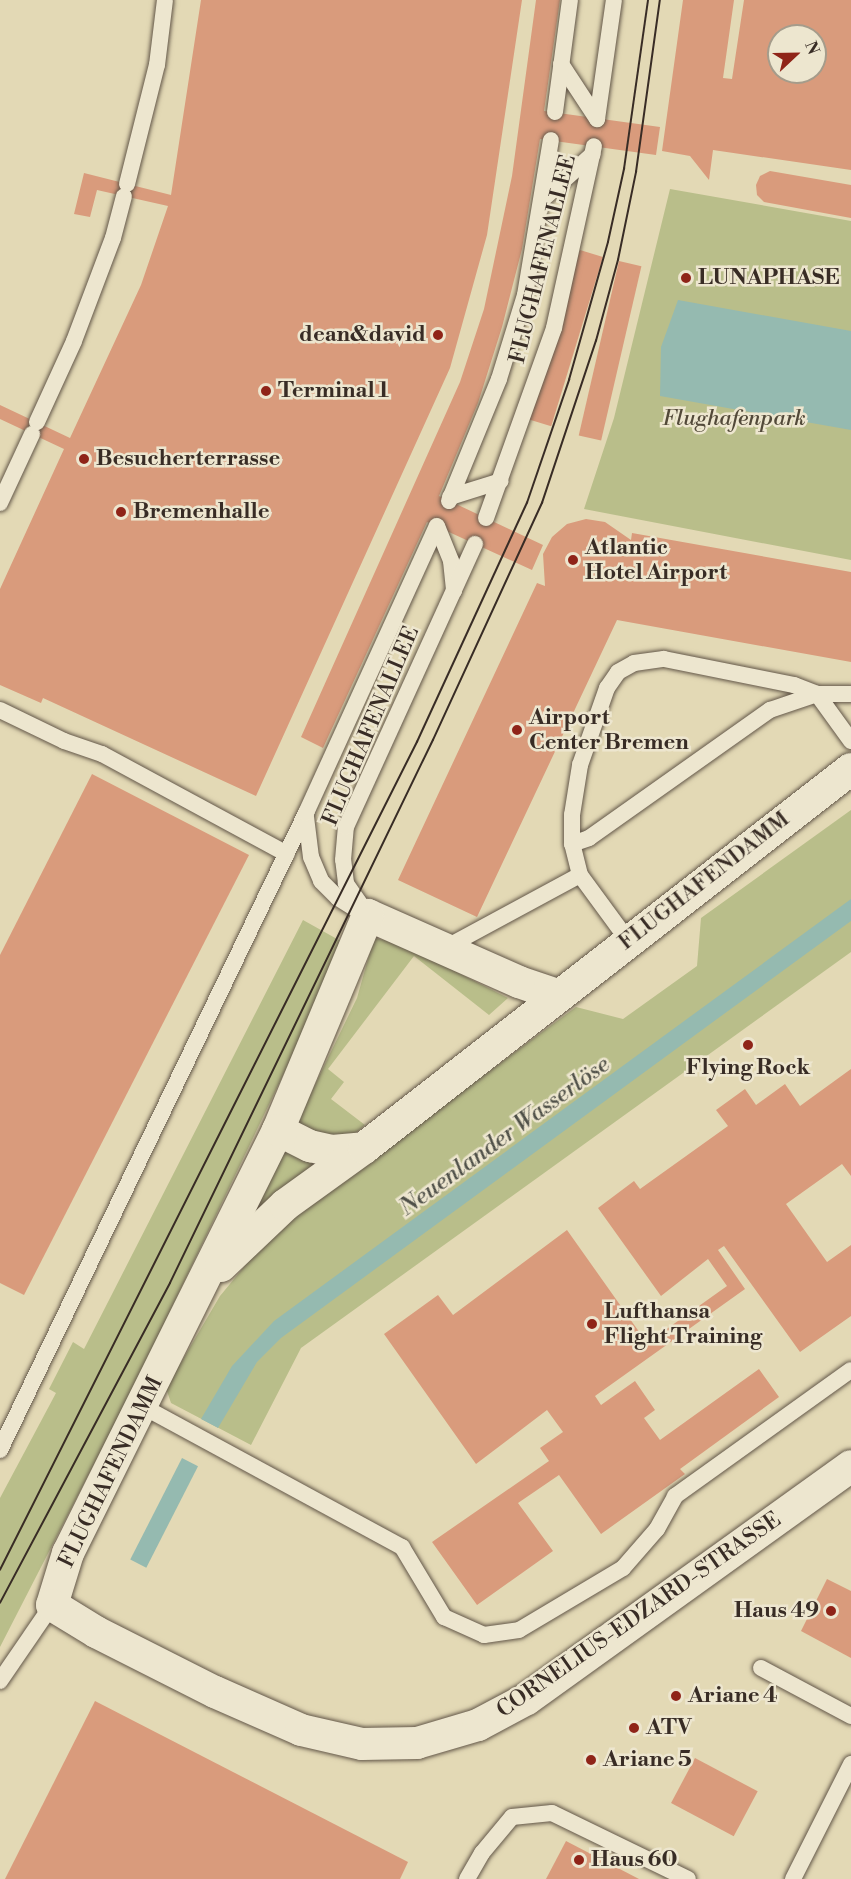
<!DOCTYPE html>
<meta charset="utf-8">
<style>
body{margin:0}
#map{position:relative;width:851px;height:1879px;overflow:hidden;background:#e3d9b5;font-family:"Libre Bodoni",serif}
div>[style]{position:absolute}
[style*='--x']{left:calc(var(--x)*1px);top:calc(var(--y)*1px);width:calc(var(--w)*1px);rotate:calc(var(--a)*1deg)}
.green>*{inset:0;background:#b9be8a}
.water>*{inset:0;background:#95bab0;transform-origin:0 0}
.building>*{inset:0;background:#d99b7c;transform-origin:0 0}
.roads{filter:drop-shadow(0 0 2px #635749) drop-shadow(0 0 2px #635749)}
.service>*{height:16px;margin:-8px;padding:0 8px;transform-origin:8px;border-radius:8px;background:#ede6cf}
.minor>*{height:32px;margin:-16px;padding:0 16px;transform-origin:16px;border-radius:16px;background:#ede6cf}
.tram>*{height:1.5px;margin:-0.75px;padding:0 0.75px;transform-origin:0.75px;border-radius:0.75px;background:#382c25}
.dots>*{width:16px;height:16px;translate:-50% -50%;box-sizing:border-box;border:3px solid #ede6cf;border-radius:50%}
span{translate:-50% -50%;white-space:nowrap;text-align:center;line-height:1.15;-webkit-text-stroke:5px #ede6cf;paint-order:stroke}
.street-label{font-size:22px;color:#382c25}
.poi-label{font-size:22px;color:#382c25;font-weight:700}
.left{translate:0 -50%;text-align:left}
.right{translate:-100% -50%;text-align:right}
.park-label{font-size:22px;color:#524939;font-style:italic}
.water-label{font-size:24px;color:#4f5048;font-style:italic}
.north{position:absolute;left:767px;top:24px;width:60px;height:60px;box-sizing:border-box;background:#ede6cf;border:2px solid #a59c8b;border-radius:50%;rotate:68deg;font-size:16px;font-weight:700;line-height:24px;text-align:center;color:#382c25}
.north::after{content:'';display:block;margin:auto;width:21px;height:27px;background:#8f2418;clip-path:polygon(50% 0,100% 100%,50% 72%,0 100%)}
</style>
<div id="map">
<div class="green">
<i style="clip-path:polygon(670px 189px,851px 221px,851px 560px,584px 509px,614px 418px)"></i>
<i style="clip-path:polygon(851px 810px,851px 952px,301px 1348px,251px 1445px,171px 1403px,166px 1388px,220px 1296px,258px 1250px,306px 1207px,576px 1007px,623px 1019px,697px 966px,701px 918px)"></i>
<i style="clip-path:polygon(303px 920px,346px 944px,135px 1384px,0 1647px,0 1498px,56px 1393px,49px 1389px,73px 1342px,84px 1349px)"></i>
<i style="clip-path:polygon(374px 938px,399px 943px,508px 998px,489px 1015px,414px 956px,328px 1069px,344px 1082px,331px 1099px,365px 1125px,344px 1143px,294px 1128px,357px 998px)"></i>
<i style="clip-path:polygon(286px 1145px,327px 1160px,238px 1233px)"></i>
</div>
<div class="water">
<i style="clip-path:polygon(678px 300px,851px 331px,851px 430px,660px 396px,661px 347px)"></i>
<i style="clip-path:polygon(851px 899px,851px 921px,281px 1338px,257px 1362px,218px 1428px,201px 1419px,232px 1366px,274px 1321px)"></i>
<i style="left:182px;top:1458px;width:18px;height:114px;rotate:27deg"></i>
</div>
<div class="building">
<i style="clip-path:polygon(201px 0,522px 0,487px 235px,450px 368px,256px 796px,43px 698px,41px 703px,0 685px,0 589px,64px 449px,0 419px,0 405px,70px 438px,141px 285px,168px 206px,97px 190px,90px 217px,74px 214px,84px 173px,171px 195px)"></i>
<i style="clip-path:polygon(536px 0,560px 0,544px 111px,660px 127px,656px 155px,540px 139px,522px 249px,502px 327px,478px 403px,439px 496px,543px 545px,532px 570px,427px 522px,323px 748px,301px 737px,460px 382px,484px 309px,512px 176px)"></i>
<i style="clip-path:polygon(evenodd,683px 0,734px 0,723px 78px,732px 79px,744px 0,851px 0,851px 170px,713px 150px,709px 180px,690px 156px,662px 151px,683px 0,779px 36px,815px 36px,815px 72px,779px 72px,779px 36px)"></i>
<i style="clip-path:polygon(770px 171px,851px 185px,851px 218px,764px 202px,757px 195px,756px 185px,760px 176px)"></i>
<i style="left:580px;top:250px;width:24px;height:177px;rotate:17deg"></i>
<i style="left:619px;top:261px;width:23px;height:179px;rotate:13deg"></i>
<i style="clip-path:polygon(586px 519px,605px 522px,631px 540px,632px 533px,851px 572px,851px 662px,617px 620px,477px 917px,398px 880px,537px 583px,545px 586px,543px 554px,552px 537px,567px 524px)"></i>
<i style="clip-path:polygon(92px 774px,249px 855px,24px 1295px,0 1283px,0 955px)"></i>
<i style="clip-path:polygon(851px 1069px,851px 1176px,842px 1164px,786px 1204px,827px 1262px,851px 1245px,851px 1316px,800px 1352px,724px 1246px,718px 1250px,745px 1289px,595px 1396px,601px 1405px,635px 1381px,655px 1410px,644px 1418px,660px 1440px,759px 1369px,779px 1397px,680px 1469px,685px 1474px,601px 1534px,559px 1475px,518px 1503px,553px 1551px,477px 1605px,432px 1542px,549px 1461px,540px 1448px,563px 1432px,547px 1410px,476px 1464px,384px 1334px,438px 1295px,453px 1315px,567px 1230px,647px 1343px,727px 1286px,708px 1259px,661px 1296px,598px 1208px,634px 1181px,640px 1189px,728px 1126px,716px 1110px,745px 1089px,756px 1105px,785px 1084px,800px 1106px)"></i>
<i style="clip-path:polygon(827px 1579px,851px 1591px,851px 1658px,801px 1631px)"></i>
<i style="clip-path:polygon(95px 1701px,408px 1862px,400px 1879px,5px 1879px)"></i>
<i style="left:695px;top:1758px;width:71px;height:51px;rotate:28deg"></i>
<i style="clip-path:polygon(566px 1841px,639px 1879px,546px 1879px)"></i>
</div>
<div class="roads">
<div class="service">
<i style="--x:561;--y:64;--w:66;--a:56.8"></i>
<i style="--x:555;--y:112;--w:113;--a:-82.4"></i>
<i style="--x:597;--y:119;--w:120;--a:-81.9"></i>
<i style="--x:127;--y:184;--w:123;--a:-75.9"></i>
<i style="--x:157;--y:65;--w:65;--a:-83"></i>
<i style="--x:545;--y:197;--w:64;--a:-41.9"></i>
<i style="--x:37;--y:422;--w:89;--a:-65.4"></i>
<i style="--x:74;--y:341;--w:110;--a:-69.3"></i>
<i style="--x:113;--y:238;--w:43;--a:-75.3"></i>
<i style="--x:450;--y:497;--w:53;--a:-17.4"></i>
<i style="--x:449;--y:501;--w:132;--a:-67.7"></i>
<i style="--x:499;--y:379;--w:88;--a:-72.8"></i>
<i style="--x:525;--y:295;--w:157;--a:-80.5"></i>
<i style="--x:0;--y:503;--w:76;--a:-65.1"></i>
<i style="--x:486;--y:518;--w:202;--a:-70.3"></i>
<i style="--x:554;--y:328;--w:186;--a:-77.6"></i>
<i style="--x:437;--y:526;--w:38;--a:68"></i>
<i style="--x:451;--y:561;--w:30;--a:84"></i>
<i style="--x:0;--y:710;--w:71;--a:25.8"></i>
<i style="--x:64;--y:741;--w:40;--a:18.9"></i>
<i style="--x:102;--y:754;--w:210;--a:28.4"></i>
<i style="--x:306;--y:817;--w:40;--a:82.9"></i>
<i style="--x:311;--y:857;--w:26;--a:67"></i>
<i style="--x:321;--y:881;--w:24;--a:45"></i>
<i style="--x:338;--y:898;--w:31;--a:32"></i>
<i style="--x:572;--y:844;--w:18;--a:-19"></i>
<i style="--x:589;--y:838;--w:222;--a:-35.3"></i>
<i style="--x:770;--y:710;--w:50;--a:-18.8"></i>
<i style="--x:817;--y:694;--w:58;--a:54.1"></i>
<i style="--x:368;--y:915;--w:39;--a:-125"></i>
<i style="--x:346;--y:883;--w:23;--a:-97"></i>
<i style="--x:343;--y:860;--w:33;--a:-85"></i>
<i style="--x:346;--y:827;--w:311;--a:-65.5"></i>
<i style="--x:627;--y:939;--w:79;--a:-126.3"></i>
<i style="--x:580;--y:875;--w:32;--a:-104"></i>
<i style="--x:572;--y:844;--w:29;--a:-90"></i>
<i style="--x:572;--y:815;--w:51;--a:-80.9"></i>
<i style="--x:580;--y:765;--w:82;--a:-70.7"></i>
<i style="--x:607;--y:688;--w:19;--a:-55"></i>
<i style="--x:618;--y:672;--w:18;--a:-29"></i>
<i style="--x:634;--y:663;--w:30;--a:-8"></i>
<i style="--x:664;--y:659;--w:133;--a:11.3"></i>
<i style="--x:794;--y:685;--w:25;--a:21"></i>
<i style="--x:817;--y:694;--w:34;--a:0"></i>
<i style="--x:445;--y:948;--w:153;--a:-28.4"></i>
<i style="--x:142;--y:1406;--w:296;--a:28.5"></i>
<i style="--x:402;--y:1547;--w:82;--a:59"></i>
<i style="--x:444;--y:1617;--w:44;--a:24.2"></i>
<i style="--x:484;--y:1635;--w:35;--a:-8"></i>
<i style="--x:519;--y:1630;--w:121;--a:-30.8"></i>
<i style="--x:623;--y:1568;--w:52;--a:-48.9"></i>
<i style="--x:657;--y:1529;--w:38;--a:-61"></i>
<i style="--x:675;--y:1496;--w:216;--a:-35.6"></i>
<i style="--x:0;--y:1450;--w:707;--a:-64.34"></i>
<i style="--x:306;--y:813;--w:315;--a:-65.5"></i>
<i style="--x:761;--y:1668;--w:102;--a:28.1"></i>
<i style="--x:0;--y:1681;--w:92;--a:-55.6"></i>
<i style="--x:467;--y:1879;--w:30;--a:-60"></i>
<i style="--x:482;--y:1853;--w:47;--a:-50.2"></i>
<i style="--x:512;--y:1817;--w:40;--a:-5.7"></i>
<i style="--x:552;--y:1813;--w:151;--a:25.9"></i>
<i style="--x:793;--y:1879;--w:129;--a:-63.2"></i>
</div>
<div class="minor">
<i style="--x:557;--y:995;--w:40;--a:-161.1"></i>
<i style="--x:519;--y:982;--w:165;--a:-156.1"></i>
<i style="--x:368;--y:915;--w:233;--a:112.7"></i>
<i style="--x:278;--y:1130;--w:472;--a:116.4"></i>
<i style="--x:68;--y:1553;--w:54;--a:107.1"></i>
<i style="--x:52;--y:1605;--w:52;--a:31.5"></i>
<i style="--x:96;--y:1632;--w:133;--a:26.8"></i>
<i style="--x:215;--y:1692;--w:94;--a:23.8"></i>
<i style="--x:301;--y:1730;--w:63;--a:12.9"></i>
<i style="--x:362;--y:1744;--w:55;--a:-1"></i>
<i style="--x:417;--y:1743;--w:64;--a:-16.4"></i>
<i style="--x:478;--y:1725;--w:55;--a:-28"></i>
<i style="--x:527;--y:1699;--w:399;--a:-35.7"></i>
<i style="--x:278;--y:1130;--w:36;--a:27"></i>
<i style="--x:310;--y:1146;--w:23;--a:13"></i>
<i style="--x:332;--y:1151;--w:32;--a:-5"></i>
<i style="--x:221;--y:1266;--w:88;--a:-43.6"></i>
<i style="--x:285;--y:1205;--w:97;--a:-35.8"></i>
<i style="--x:364;--y:1148;--w:617;--a:-37.89"></i>
</div>
</div>
<div class="tram">
<i style="--x:0;--y:1570;--w:927;--a:-63.27"></i>
<i style="--x:417;--y:742;--w:263;--a:-65.3"></i>
<i style="--x:527;--y:503;--w:130;--a:-71.1"></i>
<i style="--x:569;--y:380;--w:143;--a:-74.2"></i>
<i style="--x:608;--y:242;--w:75;--a:-77.6"></i>
<i style="--x:624;--y:169;--w:171;--a:-81.9"></i>
<i style="--x:0;--y:1603;--w:362;--a:-62"></i>
<i style="--x:170;--y:1283;--w:603;--a:-64.16"></i>
<i style="--x:433;--y:740;--w:261;--a:-65.3"></i>
<i style="--x:542;--y:503;--w:171;--a:-71.6"></i>
<i style="--x:596;--y:341;--w:84;--a:-74.8"></i>
<i style="--x:618;--y:260;--w:90;--a:-78.4"></i>
<i style="--x:636;--y:172;--w:174;--a:-82.1"></i>
</div>
<div class="dots">
<i style="left:686px;top:278px;background:#8f2418"></i>
<i style="left:438px;top:335px;background:#8f2418"></i>
<i style="left:266px;top:391px;background:#8f2418"></i>
<i style="left:84px;top:459px;background:#8f2418"></i>
<i style="left:121px;top:512px;background:#8f2418"></i>
<i style="left:573px;top:560px;background:#8f2418"></i>
<i style="left:517px;top:730px;background:#8f2418"></i>
<i style="left:748px;top:1045px;background:#8f2418"></i>
<i style="left:592px;top:1324px;background:#8f2418"></i>
<i style="left:831px;top:1611px;background:#8f2418"></i>
<i style="left:676px;top:1696px;background:#8f2418"></i>
<i style="left:634px;top:1728px;background:#8f2418"></i>
<i style="left:591px;top:1760px;background:#8f2418"></i>
<i style="left:579px;top:1860px;background:#8f2418"></i>
</div>
<div class="street-label">
<span style="left:543px;top:259px;rotate:-76deg">FLUGHAFENALLEE</span>
<span style="left:371px;top:726px;rotate:-67deg">FLUGHAFENALLEE</span>
<span style="left:704px;top:881px;rotate:-38deg">FLUGHAFENDAMM</span>
<span style="left:111px;top:1472px;rotate:-64deg">FLUGHAFENDAMM</span>
<span style="left:639px;top:1615px;rotate:-35deg">CORNELIUS-EDZARD-STRASSE</span>
</div>
<div class="poi-label">
<span class="left" style="left:698px;top:278px">LUNAPHASE</span>
<span class="right" style="left:426px;top:335px">dean&amp;david</span>
<span class="left" style="left:278px;top:391px">Terminal 1</span>
<span class="left" style="left:96px;top:459px">Besucherterrasse</span>
<span class="left" style="left:133px;top:512px">Bremenhalle</span>
<span class="left" style="left:585px;top:560px">Atlantic<br>Hotel Airport</span>
<span class="left" style="left:529px;top:730px">Airport<br>Center Bremen</span>
<span style="left:748px;top:1068px">Flying Rock</span>
<span class="left" style="left:604px;top:1324px">Lufthansa<br>Flight Training</span>
<span class="right" style="left:819px;top:1611px">Haus 49</span>
<span class="left" style="left:688px;top:1696px">Ariane 4</span>
<span class="left" style="left:646px;top:1728px">ATV</span>
<span class="left" style="left:603px;top:1760px">Ariane 5</span>
<span class="left" style="left:591px;top:1860px">Haus 60</span>
</div>
<div class="park-label">
<span style="left:734px;top:419px">Flughafenpark</span>
</div>
<div class="water-label">
<span style="left:505px;top:1137px;rotate:-36deg">Neuenlander Wasserlöse</span>
</div>
<div class="north">N</div>
</div>
